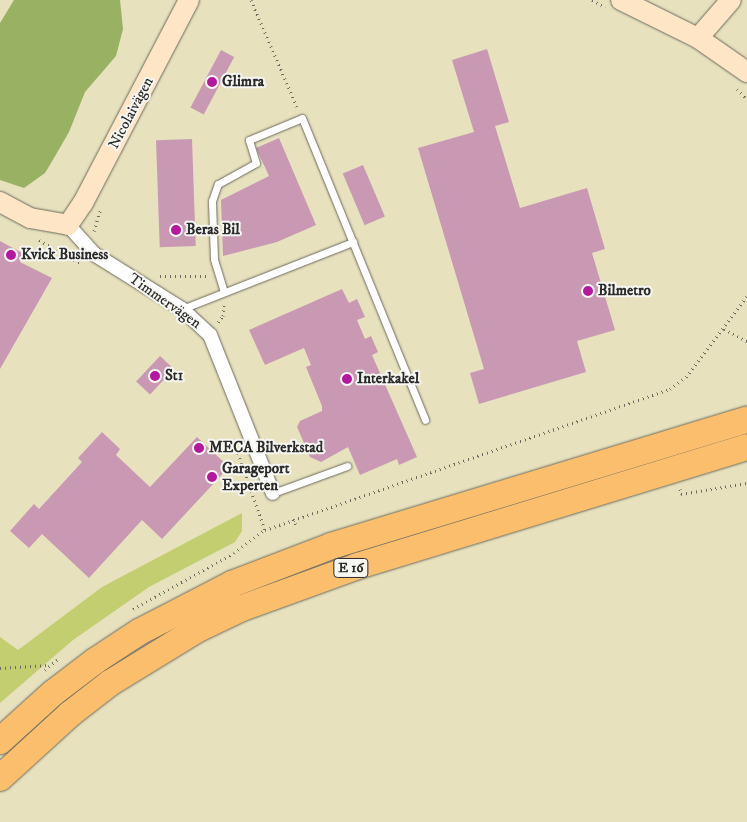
<!DOCTYPE html>
<meta charset="utf-8">
<style>
body{margin:0}
#map{position:relative;width:747px;height:822px;overflow:hidden;background:#e7e1be;font-family:"IM FELL DW Pica",serif}
div>[style]{position:absolute}
[style*='--x']{left:calc(var(--x)*1px);top:calc(var(--y)*1px);width:calc(var(--w)*1px);rotate:calc(var(--a)*1deg)}
.green>*{inset:0;background:#c2ce70}
.forest>*{inset:0;background:#99b162}
.building>*{inset:0;background:#c999b4;transform-origin:0 0}
.path>*{height:3px;margin-top:-1.5px;transform-origin:0;background:repeating-linear-gradient(90deg,#6d6b5e 0 1px,transparent 0 5px)}
.roads{filter:drop-shadow(0 0 1px #6d6b5e) drop-shadow(0 0 1px #6d6b5e)}
.lane>*{height:7px;margin:-3.5px;padding:0 3.5px;transform-origin:3.5px;border-radius:3.5px;background:#fff}
.street>*{height:14px;margin:-7px;padding:0 7px;transform-origin:7px;border-radius:7px;background:#fff}
.secondary>*{height:20px;margin:-10px;padding:0 10px;transform-origin:10px;border-radius:10px;background:#fde5c5}
.highway>*{height:26px;margin:-13px;padding:0 13px;transform-origin:13px;border-radius:13px;background:#fabe6d}
.dots>*{width:14px;height:14px;translate:-50% -50%;box-sizing:border-box;border:2px solid #f6f6f2;border-radius:50%}
span{translate:-50% -50%;white-space:nowrap;text-align:center;line-height:1.15;-webkit-text-stroke:4px #f6f6f2;paint-order:stroke}
.shield-label span{padding:1px 4px;background:#f6f6f2;border:1px solid;border-radius:4px;-webkit-text-stroke-width:0}
.shield-label{font-size:14px;color:#2b2b2b;font-weight:700}
.poi-label{font-size:15px;color:#2b2b2b;font-weight:700}
.left{translate:0 -50%;text-align:left}
.street-label{font-size:15px;color:#2b2b2b}
</style>
<div id="map">
<div class="green">
<i style="clip-path:polygon(242px 513px,242px 531px,235px 542px,149px 587px,73px 640px,0 703px,0 637px,18px 650px,102px 587px)"></i>
</div>
<div class="forest">
<i style="clip-path:polygon(14px 0,120px 0,123px 29px,116px 56px,85px 92px,69px 132px,54px 158px,45px 173px,24px 188px,0 180px,0 23px)"></i>
</div>
<div class="building">
<i style="clip-path:polygon(487px 49px,509px 122px,495px 126px,520px 208px,587px 188px,605px 249px,592px 253px,615px 330px,577px 341px,586px 372px,479px 404px,470px 373px,484px 369px,418px 148px,474px 132px,452px 60px)"></i>
<i style="left:221px;top:50px;width:15px;height:65px;rotate:28deg"></i>
<i style="clip-path:polygon(279px 138px,316px 225px,277px 242px,223px 256px,221px 200px,269px 176px,256px 148px)"></i>
<i style="left:192px;top:139px;width:107px;height:36px;rotate:88deg"></i>
<i style="left:363px;top:165px;width:56px;height:22px;rotate:67deg"></i>
<i style="clip-path:polygon(0 241px,24px 254px,20px 262px,52px 278px,0 369px)"></i>
<i style="clip-path:polygon(342px 289px,349px 303px,357px 299px,365px 317px,357px 320px,365px 339px,371px 336px,378px 352px,372px 355px,417px 457px,399px 465px,397px 459px,360px 475px,348px 447px,321px 462px,310px 457px,297px 427px,300px 421px,322px 411px,322px 406px,306px 367px,311px 365px,304px 348px,265px 365px,249px 330px)"></i>
<i style="left:160px;top:356px;width:19px;height:35px;rotate:43deg"></i>
<i style="clip-path:polygon(102px 432px,120px 449px,116px 455px,150px 487px,197px 437px,229px 467px,162px 539px,142px 520px,89px 578px,42px 534px,29px 548px,10px 531px,34px 504px,39px 509px,82px 462px,78px 458px)"></i>
</div>
<div class="path">
<i style="--x:251;--y:0;--w:116;--a:66.7"></i>
<i style="--x:592;--y:0;--w:15;--a:28"></i>
<i style="--x:737;--y:89;--w:14;--a:45"></i>
<i style="--x:94;--y:231;--w:21;--a:-73"></i>
<i style="--x:39;--y:240;--w:48;--a:29.7"></i>
<i style="--x:160;--y:276;--w:48;--a:0"></i>
<i style="--x:218;--y:322;--w:8;--a:-50"></i>
<i style="--x:223;--y:316;--w:11;--a:-85"></i>
<i style="--x:724;--y:329;--w:26;--a:28"></i>
<i style="--x:238;--y:453;--w:82;--a:70.7"></i>
<i style="--x:680;--y:489;--w:5;--a:79"></i>
<i style="--x:681;--y:494;--w:67;--a:-9.5"></i>
<i style="--x:293;--y:519;--w:7;--a:63"></i>
<i style="--x:133;--y:609;--w:115;--a:-29"></i>
<i style="--x:234;--y:553;--w:39;--a:-37"></i>
<i style="--x:265;--y:530;--w:429;--a:-19.2"></i>
<i style="--x:670;--y:389;--w:20;--a:-37"></i>
<i style="--x:686;--y:377;--w:101;--a:-53"></i>
<i style="--x:0;--y:668;--w:49;--a:-3.5"></i>
<i style="--x:45;--y:670;--w:16;--a:-40"></i>
</div>
<div class="roads">
<div class="lane">
<i style="--x:224;--y:292;--w:34;--a:-107"></i>
<i style="--x:214;--y:259;--w:58;--a:-92"></i>
<i style="--x:212;--y:201;--w:18;--a:-71"></i>
<i style="--x:218;--y:184;--w:43;--a:-28.9"></i>
<i style="--x:256;--y:163;--w:24;--a:-107"></i>
<i style="--x:249;--y:140;--w:57;--a:-22.5"></i>
<i style="--x:302;--y:118;--w:326;--a:67.8"></i>
<i style="--x:182;--y:309;--w:184;--a:-21.4"></i>
<i style="--x:273;--y:493;--w:79;--a:-20"></i>
</div>
<div class="street">
<i style="--x:68;--y:225;--w:39;--a:48"></i>
<i style="--x:94;--y:254;--w:104;--a:32"></i>
<i style="--x:182;--y:309;--w:38;--a:43"></i>
<i style="--x:210;--y:335;--w:170;--a:68.3"></i>
</div>
<div class="secondary">
<i style="--x:621;--y:0;--w:86;--a:26.3"></i>
<i style="--x:698;--y:38;--w:60;--a:34.8"></i>
<i style="--x:698;--y:38;--w:50;--a:-49"></i>
<i style="--x:0;--y:202;--w:34;--a:28"></i>
<i style="--x:30;--y:218;--w:39;--a:10"></i>
<i style="--x:68;--y:225;--w:27;--a:-56"></i>
<i style="--x:83;--y:203;--w:229;--a:-62.4"></i>
</div>
<div class="highway">
<i style="--x:0;--y:741;--w:72;--a:-42.2"></i>
<i style="--x:53;--y:693;--w:53;--a:-37.3"></i>
<i style="--x:95;--y:661;--w:53;--a:-33.4"></i>
<i style="--x:139;--y:632;--w:105;--a:-27.3"></i>
<i style="--x:232;--y:584;--w:106;--a:-21"></i>
<i style="--x:331;--y:546;--w:435;--a:-16.9"></i>
<i style="--x:0;--y:778;--w:95;--a:-42.4"></i>
<i style="--x:70;--y:714;--w:51;--a:-37.8"></i>
<i style="--x:110;--y:683;--w:101;--a:-31.6"></i>
<i style="--x:196;--y:630;--w:51;--a:-25.6"></i>
<i style="--x:242;--y:608;--w:123;--a:-19.9"></i>
<i style="--x:358;--y:566;--w:407;--a:-17"></i>
</div>
</div>
<div class="dots">
<i style="left:212px;top:82px;background:#b5179e"></i>
<i style="left:176px;top:230px;background:#b5179e"></i>
<i style="left:11px;top:255px;background:#b5179e"></i>
<i style="left:588px;top:291px;background:#b5179e"></i>
<i style="left:155px;top:376px;background:#b5179e"></i>
<i style="left:347px;top:379px;background:#b5179e"></i>
<i style="left:199px;top:448px;background:#b5179e"></i>
<i style="left:212px;top:477px;background:#b5179e"></i>
</div>
<div class="shield-label">
<span style="left:351px;top:568px">E 16</span>
</div>
<div class="poi-label">
<span class="left" style="left:222px;top:82px">Glimra</span>
<span class="left" style="left:186px;top:230px">Beras Bil</span>
<span class="left" style="left:21px;top:255px">Kvick Business</span>
<span class="left" style="left:598px;top:291px">Bilmetro</span>
<span class="left" style="left:165px;top:376px">St1</span>
<span class="left" style="left:357px;top:379px">Interkakel</span>
<span class="left" style="left:209px;top:448px">MECA Bilverkstad</span>
<span class="left" style="left:222px;top:477px">Garageport<br>Experten</span>
</div>
<div class="street-label">
<span style="left:131px;top:113px;rotate:-62deg">Nicolaivägen</span>
<span style="left:165px;top:301px;rotate:35deg">Timmervägen</span>
</div>
</div>
